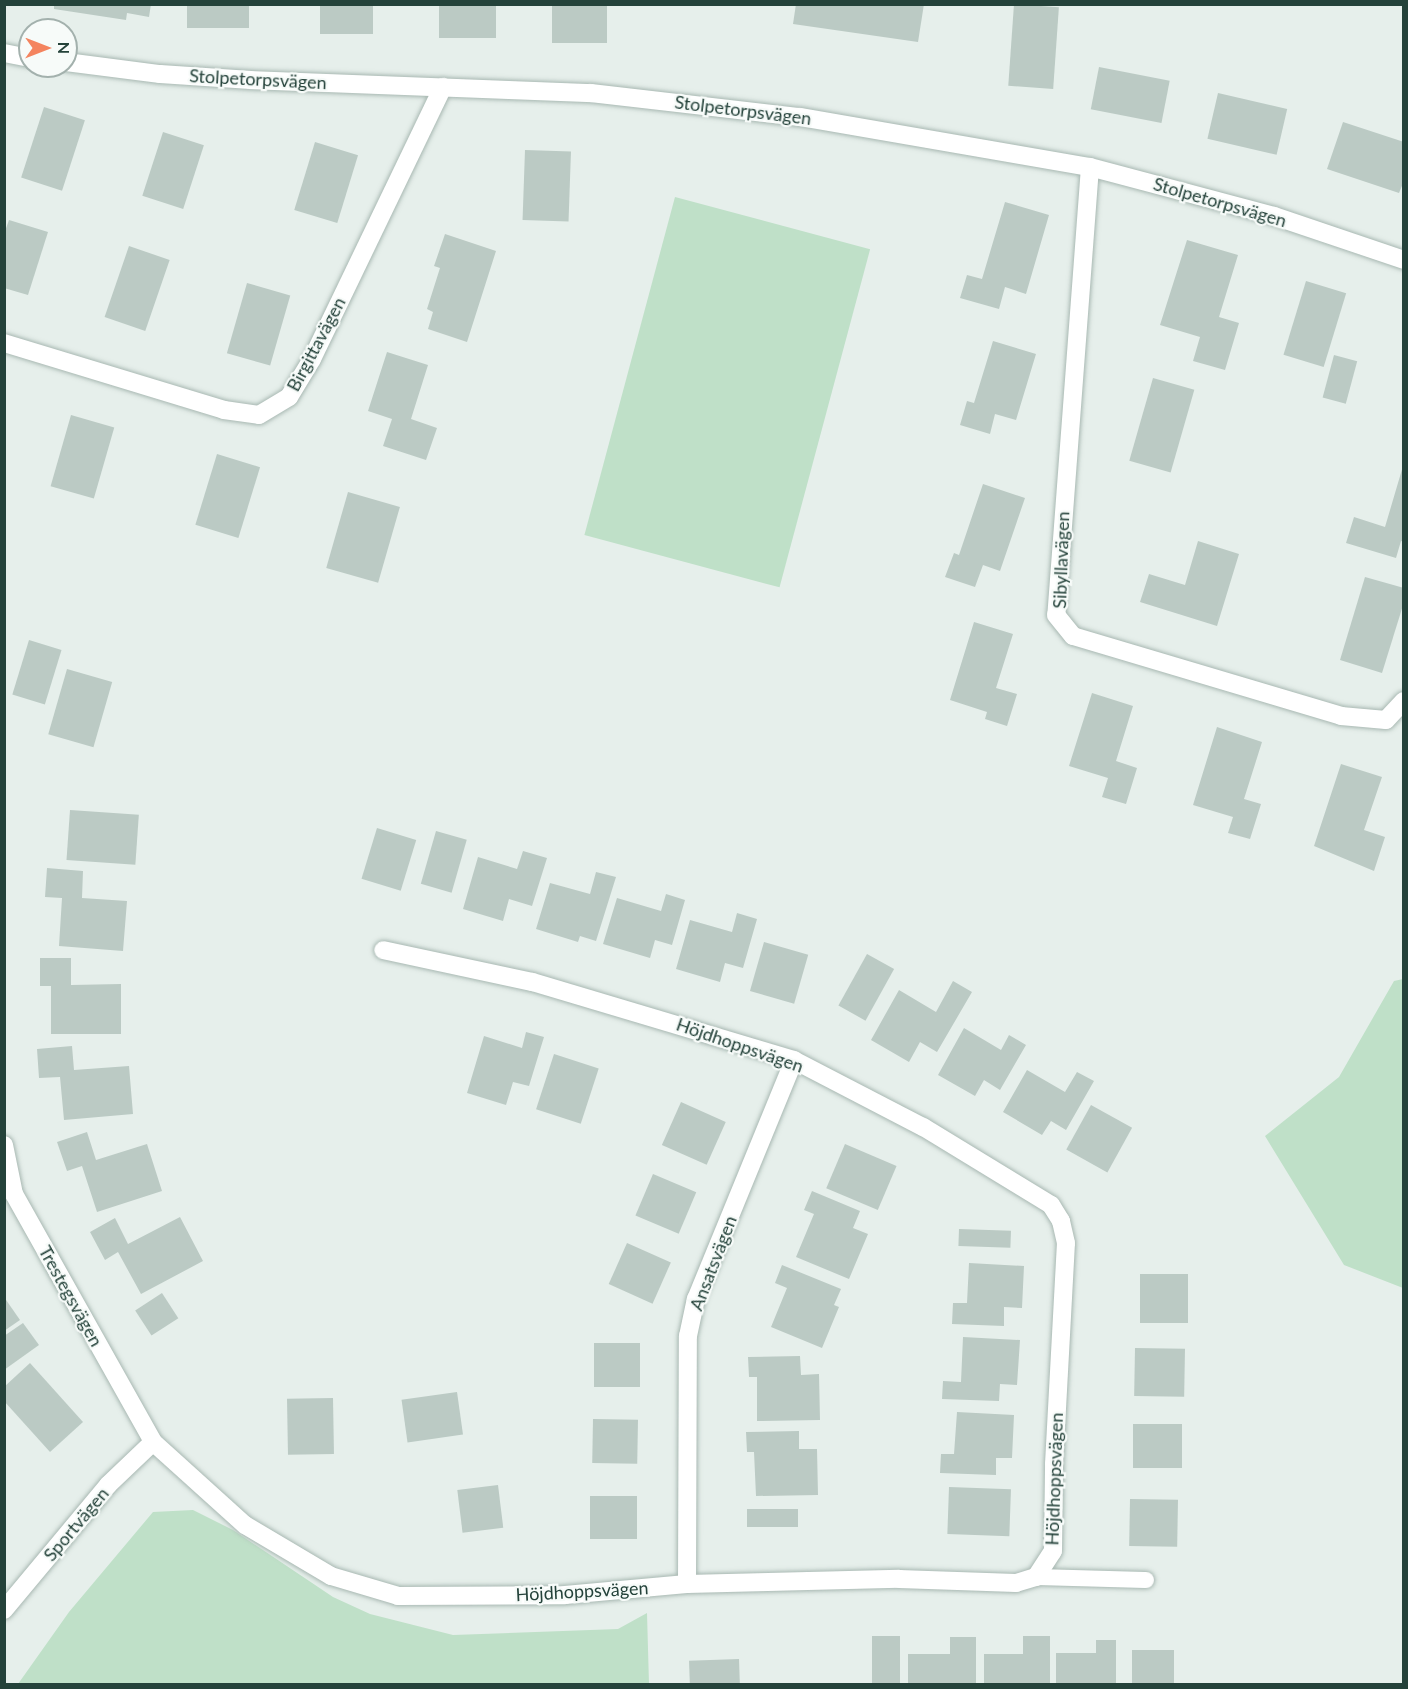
<!DOCTYPE html>
<meta charset="utf-8">
<style>
body{margin:0}
#map{position:relative;width:1408px;height:1689px;overflow:hidden;background:#e6efeb;font-family:Lato,sans-serif}
div>[style]{position:absolute}
[style*='--x']{left:calc(var(--x)*1px);top:calc(var(--y)*1px);width:calc(var(--w)*1px);rotate:calc(var(--a)*1deg)}
.green>*{inset:0;background:#bfe0c8;transform-origin:0 0}
.building>*{inset:0;background:#bbcac4;transform-origin:0 0}
.roads{filter:drop-shadow(0 0 2px #a8b8b2) drop-shadow(0 0 2px #a8b8b2)}
.lane>*{height:16px;margin:-8px;padding:0 8px;transform-origin:8px;border-radius:8px;background:#fff}
.street>*{height:18px;margin:-9px;padding:0 9px;transform-origin:9px;border-radius:9px;background:#fff}
span{translate:-50% -50%;white-space:nowrap;text-align:center;line-height:1.15;-webkit-text-stroke:4.5px #f7fbf9;paint-order:stroke}
.street-label{font-size:18px;color:#24423a}
.frame{position:absolute;inset:0;border:6px solid #24423a;pointer-events:none}
.north{position:absolute;left:18px;top:18px;width:60px;height:60px;box-sizing:border-box;background:#f7fbf9;border:2px solid #a3b1ad;border-radius:50%;rotate:90deg;font-size:16px;font-weight:700;line-height:24px;text-align:center;color:#24423a}
.north::after{content:'';display:block;margin:auto;width:21px;height:27px;background:#f4845f;clip-path:polygon(50% 0,100% 100%,50% 72%,0 100%)}
</style>
<div id="map">
<div class="green">
<i style="left:675px;top:197px;width:202px;height:350px;rotate:15deg"></i>
<i style="clip-path:polygon(1403px 979px,1404px 979px,1403px 1288px,1344px 1265px,1265px 1136px,1339px 1077px,1394px 981px)"></i>
<i style="clip-path:polygon(193px 1510px,233px 1530px,333px 1597px,370px 1614px,453px 1635px,618px 1629px,647px 1613px,649px 1684px,18px 1684px,69px 1612px,153px 1512px)"></i>
</div>
<div class="building">
<i style="clip-path:polygon(54px 4px,151px 4px,149px 17px,127px 13px,126px 20px,54px 9px)"></i>
<i style="left:187px;top:4px;width:62px;height:24px"></i>
<i style="left:320px;top:4px;width:53px;height:30px"></i>
<i style="left:439px;top:4px;width:57px;height:34px"></i>
<i style="left:552px;top:4px;width:55px;height:39px"></i>
<i style="clip-path:polygon(796px 4px,924px 4px,918px 42px,793px 24px)"></i>
<i style="left:1014px;top:4px;width:45px;height:82px;rotate:4deg"></i>
<i style="left:1099px;top:67px;width:72px;height:43px;rotate:11deg"></i>
<i style="left:1218px;top:93px;width:71px;height:47px;rotate:13deg"></i>
<i style="left:44px;top:107px;width:43px;height:74px;rotate:18deg"></i>
<i style="clip-path:polygon(1343px 122px,1404px 142px,1404px 181px,1399px 193px,1327px 169px)"></i>
<i style="left:163px;top:132px;width:43px;height:67px;rotate:18deg"></i>
<i style="left:315px;top:142px;width:45px;height:71px;rotate:17deg"></i>
<i style="left:525px;top:150px;width:46px;height:70px;rotate:2deg"></i>
<i style="clip-path:polygon(1005px 202px,1049px 215px,1026px 294px,1005px 287px,999px 309px,960px 298px,967px 275px,982px 279px)"></i>
<i style="clip-path:polygon(9px 220px,48px 232px,28px 295px,4px 288px,4px 234px)"></i>
<i style="clip-path:polygon(445px 234px,496px 251px,467px 342px,428px 329px,433px 312px,427px 309px,440px 268px,434px 266px)"></i>
<i style="clip-path:polygon(1187px 240px,1238px 255px,1219px 317px,1239px 323px,1225px 370px,1193px 361px,1200px 337px,1160px 325px)"></i>
<i style="left:129px;top:246px;width:43px;height:75px;rotate:19deg"></i>
<i style="left:1306px;top:281px;width:42px;height:77px;rotate:17deg"></i>
<i style="left:247px;top:283px;width:45px;height:73px;rotate:16deg"></i>
<i style="clip-path:polygon(993px 341px,1036px 354px,1016px 420px,995px 414px,990px 434px,960px 425px,967px 401px,974px 403px)"></i>
<i style="clip-path:polygon(387px 352px,428px 365px,411px 419px,437px 428px,426px 460px,383px 446px,392px 419px,368px 411px)"></i>
<i style="left:1334px;top:355px;width:24px;height:44px;rotate:15deg"></i>
<i style="left:1153px;top:378px;width:43px;height:86px;rotate:16deg"></i>
<i style="left:71px;top:415px;width:45px;height:74px;rotate:16deg"></i>
<i style="left:217px;top:454px;width:45px;height:74px;rotate:17deg"></i>
<i style="clip-path:polygon(1403px 466px,1404px 542px,1401px 541px,1396px 558px,1346px 543px,1354px 517px,1385px 527px)"></i>
<i style="clip-path:polygon(983px 484px,1025px 498px,1000px 571px,983px 565px,975px 587px,945px 577px,954px 553px,959px 555px)"></i>
<i style="left:348px;top:492px;width:54px;height:79px;rotate:16deg"></i>
<i style="clip-path:polygon(1198px 541px,1239px 554px,1217px 626px,1140px 602px,1149px 574px,1185px 585px)"></i>
<i style="clip-path:polygon(1365px 577px,1404px 588px,1404px 602px,1382px 673px,1340px 660px)"></i>
<i style="clip-path:polygon(974px 622px,1013px 634px,996px 688px,1017px 694px,1007px 726px,985px 719px,987px 712px,950px 700px)"></i>
<i style="left:29px;top:640px;width:34px;height:57px;rotate:17deg"></i>
<i style="left:67px;top:669px;width:47px;height:68px;rotate:16deg"></i>
<i style="clip-path:polygon(1092px 693px,1133px 706px,1116px 761px,1137px 768px,1126px 804px,1102px 797px,1108px 778px,1069px 766px)"></i>
<i style="clip-path:polygon(1217px 727px,1262px 742px,1244px 799px,1261px 804px,1250px 839px,1228px 833px,1233px 817px,1193px 805px)"></i>
<i style="clip-path:polygon(1341px 764px,1382px 777px,1364px 830px,1385px 837px,1374px 871px,1314px 846px)"></i>
<i style="left:70px;top:810px;width:69px;height:50px;rotate:4deg"></i>
<i style="left:377px;top:828px;width:41px;height:53px;rotate:17deg"></i>
<i style="left:436px;top:831px;width:32px;height:55px;rotate:16deg"></i>
<i style="clip-path:polygon(523px 851px,547px 858px,532px 906px,509px 899px,503px 921px,463px 909px,478px 857px,517px 869px)"></i>
<i style="clip-path:polygon(47px 868px,83px 871px,82px 898px,127px 901px,123px 951px,59px 946px,62px 898px,45px 897px)"></i>
<i style="clip-path:polygon(596px 872px,616px 877px,596px 941px,580px 936px,578px 942px,536px 929px,550px 883px,590px 894px)"></i>
<i style="clip-path:polygon(666px 894px,685px 900px,672px 945px,655px 940px,650px 958px,603px 944px,617px 898px,661px 911px)"></i>
<i style="clip-path:polygon(737px 913px,757px 919px,743px 968px,725px 963px,720px 982px,676px 969px,690px 920px,732px 932px)"></i>
<i style="left:764px;top:942px;width:46px;height:51px;rotate:16deg"></i>
<i style="left:867px;top:954px;width:31px;height:59px;rotate:29deg"></i>
<i style="clip-path:polygon(40px 958px,71px 958px,71px 985px,121px 984px,121px 1034px,51px 1034px,51px 986px,40px 986px)"></i>
<i style="clip-path:polygon(953px 981px,972px 992px,937px 1052px,920px 1042px,909px 1062px,871px 1040px,899px 990px,936px 1012px)"></i>
<i style="clip-path:polygon(964px 1028px,1001px 1050px,1009px 1035px,1026px 1045px,1000px 1090px,984px 1080px,975px 1096px,938px 1075px)"></i>
<i style="clip-path:polygon(526px 1032px,544px 1037px,529px 1086px,513px 1082px,506px 1105px,467px 1093px,484px 1036px,522px 1048px)"></i>
<i style="clip-path:polygon(72px 1046px,74px 1070px,129px 1066px,133px 1114px,64px 1120px,60px 1077px,39px 1078px,37px 1049px)"></i>
<i style="left:554px;top:1054px;width:47px;height:58px;rotate:18deg"></i>
<i style="clip-path:polygon(1027px 1070px,1065px 1092px,1077px 1072px,1094px 1081px,1066px 1130px,1051px 1121px,1042px 1135px,1003px 1112px)"></i>
<i style="left:681px;top:1102px;width:49px;height:47px;rotate:24deg"></i>
<i style="left:1091px;top:1105px;width:47px;height:51px;rotate:29deg"></i>
<i style="clip-path:polygon(87px 1132px,96px 1160px,147px 1144px,162px 1191px,97px 1212px,82px 1166px,67px 1171px,57px 1142px)"></i>
<i style="left:845px;top:1144px;width:56px;height:48px;rotate:23deg"></i>
<i style="left:653px;top:1174px;width:47px;height:45px;rotate:23deg"></i>
<i style="clip-path:polygon(812px 1191px,860px 1211px,853px 1228px,868px 1234px,849px 1279px,796px 1257px,814px 1214px,804px 1210px)"></i>
<i style="clip-path:polygon(180px 1217px,203px 1261px,141px 1294px,118px 1252px,105px 1260px,90px 1232px,115px 1218px,128px 1244px)"></i>
<i style="left:959px;top:1229px;width:52px;height:17px;rotate:2deg"></i>
<i style="left:627px;top:1243px;width:48px;height:45px;rotate:24deg"></i>
<i style="clip-path:polygon(969px 1263px,1024px 1266px,1022px 1308px,1004px 1307px,1004px 1326px,952px 1324px,953px 1303px,967px 1303px)"></i>
<i style="clip-path:polygon(782px 1265px,841px 1289px,834px 1305px,839px 1307px,822px 1348px,771px 1327px,787px 1288px,775px 1283px)"></i>
<i style="left:1140px;top:1274px;width:48px;height:49px"></i>
<i style="left:162px;top:1293px;width:30px;height:32px;rotate:57deg"></i>
<i style="clip-path:polygon(4px 1297px,20px 1320px,4px 1331px)"></i>
<i style="clip-path:polygon(23px 1323px,39px 1345px,4px 1370px,4px 1336px)"></i>
<i style="clip-path:polygon(963px 1337px,1020px 1340px,1017px 1385px,1000px 1384px,999px 1401px,942px 1399px,943px 1381px,961px 1382px)"></i>
<i style="left:594px;top:1343px;width:46px;height:44px"></i>
<i style="left:1135px;top:1348px;width:50px;height:48px;rotate:1deg"></i>
<i style="clip-path:polygon(800px 1356px,801px 1375px,819px 1374px,820px 1420px,757px 1421px,757px 1377px,749px 1377px,748px 1357px)"></i>
<i style="clip-path:polygon(30px 1363px,83px 1422px,50px 1452px,4px 1401px,4px 1387px)"></i>
<i style="left:457px;top:1392px;width:43px;height:56px;rotate:82deg"></i>
<i style="left:333px;top:1398px;width:56px;height:46px;rotate:89deg"></i>
<i style="clip-path:polygon(957px 1412px,1014px 1415px,1012px 1458px,996px 1458px,996px 1475px,940px 1473px,941px 1454px,954px 1454px)"></i>
<i style="left:593px;top:1419px;width:45px;height:44px;rotate:1deg"></i>
<i style="left:1133px;top:1424px;width:49px;height:44px"></i>
<i style="clip-path:polygon(799px 1431px,799px 1449px,817px 1449px,818px 1495px,756px 1496px,754px 1452px,747px 1452px,746px 1432px)"></i>
<i style="left:498px;top:1485px;width:43px;height:41px;rotate:83deg"></i>
<i style="left:949px;top:1487px;width:62px;height:47px;rotate:2deg"></i>
<i style="left:590px;top:1496px;width:47px;height:43px"></i>
<i style="left:1130px;top:1499px;width:48px;height:47px;rotate:1deg"></i>
<i style="left:747px;top:1509px;width:51px;height:18px"></i>
<i style="left:872px;top:1636px;width:28px;height:48px"></i>
<i style="clip-path:polygon(1023px 1636px,1050px 1636px,1050px 1684px,984px 1684px,984px 1654px,1023px 1654px)"></i>
<i style="clip-path:polygon(950px 1637px,976px 1637px,976px 1684px,908px 1684px,908px 1654px,950px 1654px)"></i>
<i style="clip-path:polygon(1096px 1640px,1116px 1640px,1116px 1684px,1056px 1684px,1056px 1653px,1096px 1653px)"></i>
<i style="left:1132px;top:1650px;width:42px;height:34px"></i>
<i style="left:739px;top:1659px;width:25px;height:50px;rotate:88deg"></i>
</div>
<div class="roads">
<div class="lane">
<i style="--x:1036;--y:1577;--w:110;--a:1.6"></i>
</div>
<div class="street">
<i style="--x:4;--y:53;--w:26;--a:11"></i>
<i style="--x:66;--y:62;--w:95;--a:7.3"></i>
<i style="--x:160;--y:74;--w:91;--a:3.8"></i>
<i style="--x:251;--y:80;--w:340;--a:2.2"></i>
<i style="--x:591;--y:93;--w:210;--a:6.6"></i>
<i style="--x:800;--y:117;--w:294;--a:9.8"></i>
<i style="--x:1090;--y:167;--w:190;--a:14.9"></i>
<i style="--x:1274;--y:216;--w:137;--a:18.7"></i>
<i style="--x:1090;--y:167;--w:449;--a:94.3"></i>
<i style="--x:1056;--y:615;--w:27;--a:51"></i>
<i style="--x:1073;--y:636;--w:280;--a:16.6"></i>
<i style="--x:1341;--y:716;--w:45;--a:5.1"></i>
<i style="--x:1386;--y:720;--w:26;--a:-47"></i>
<i style="--x:4;--y:343;--w:230;--a:16.9"></i>
<i style="--x:224;--y:410;--w:35;--a:8"></i>
<i style="--x:259;--y:415;--w:35;--a:-31"></i>
<i style="--x:289;--y:397;--w:44;--a:-58.8"></i>
<i style="--x:312;--y:359;--w:302;--a:-64.3"></i>
<i style="--x:4;--y:1145;--w:50;--a:78.5"></i>
<i style="--x:14;--y:1194;--w:284;--a:60.7"></i>
<i style="--x:153;--y:1442;--w:124;--a:42.1"></i>
<i style="--x:245;--y:1525;--w:100;--a:30.7"></i>
<i style="--x:331;--y:1576;--w:70;--a:16.6"></i>
<i style="--x:398;--y:1596;--w:167;--a:-0.3"></i>
<i style="--x:565;--y:1595;--w:122;--a:-5.2"></i>
<i style="--x:687;--y:1584;--w:212;--a:-1.4"></i>
<i style="--x:899;--y:1579;--w:117;--a:2"></i>
<i style="--x:1016;--y:1583;--w:21;--a:-17"></i>
<i style="--x:1036;--y:1577;--w:31;--a:-57"></i>
<i style="--x:1053;--y:1551;--w:87;--a:-89.3"></i>
<i style="--x:1054;--y:1464;--w:221;--a:-86.9"></i>
<i style="--x:1066;--y:1243;--w:23;--a:-103"></i>
<i style="--x:1061;--y:1221;--w:19;--a:-122"></i>
<i style="--x:1051;--y:1205;--w:150;--a:-148.6"></i>
<i style="--x:923;--y:1127;--w:145;--a:-152.6"></i>
<i style="--x:794;--y:1060;--w:273;--a:-163.4"></i>
<i style="--x:532;--y:982;--w:152;--a:-167.9"></i>
<i style="--x:687;--y:1584;--w:248;--a:-89.8"></i>
<i style="--x:688;--y:1336;--w:38;--a:-78"></i>
<i style="--x:696;--y:1299;--w:258;--a:-67.7"></i>
<i style="--x:4;--y:1610;--w:163;--a:-50.2"></i>
<i style="--x:108;--y:1485;--w:62;--a:-43.7"></i>
</div>
</div>
<div class="street-label">
<span style="left:258px;top:79px;rotate:3deg">Stolpetorpsvägen</span>
<span style="left:743px;top:110px;rotate:7deg">Stolpetorpsvägen</span>
<span style="left:1220px;top:202px;rotate:16deg">Stolpetorpsvägen</span>
<span style="left:316px;top:344px;rotate:-62deg">Birgittavägen</span>
<span style="left:1061px;top:560px;rotate:-88deg">Sibyllavägen</span>
<span style="left:740px;top:1045px;rotate:19deg">Höjdhoppsvägen</span>
<span style="left:713px;top:1263px;rotate:-69deg">Ansatsvägen</span>
<span style="left:71px;top:1296px;rotate:61deg">Trestegsvägen</span>
<span style="left:1054px;top:1479px;rotate:-88deg">Höjdhoppsvägen</span>
<span style="left:76px;top:1524px;rotate:-50deg">Sportvägen</span>
<span style="left:582px;top:1591px;rotate:-3deg">Höjdhoppsvägen</span>
</div>
<div class="frame"></div>
<div class="north">N</div>
</div>
